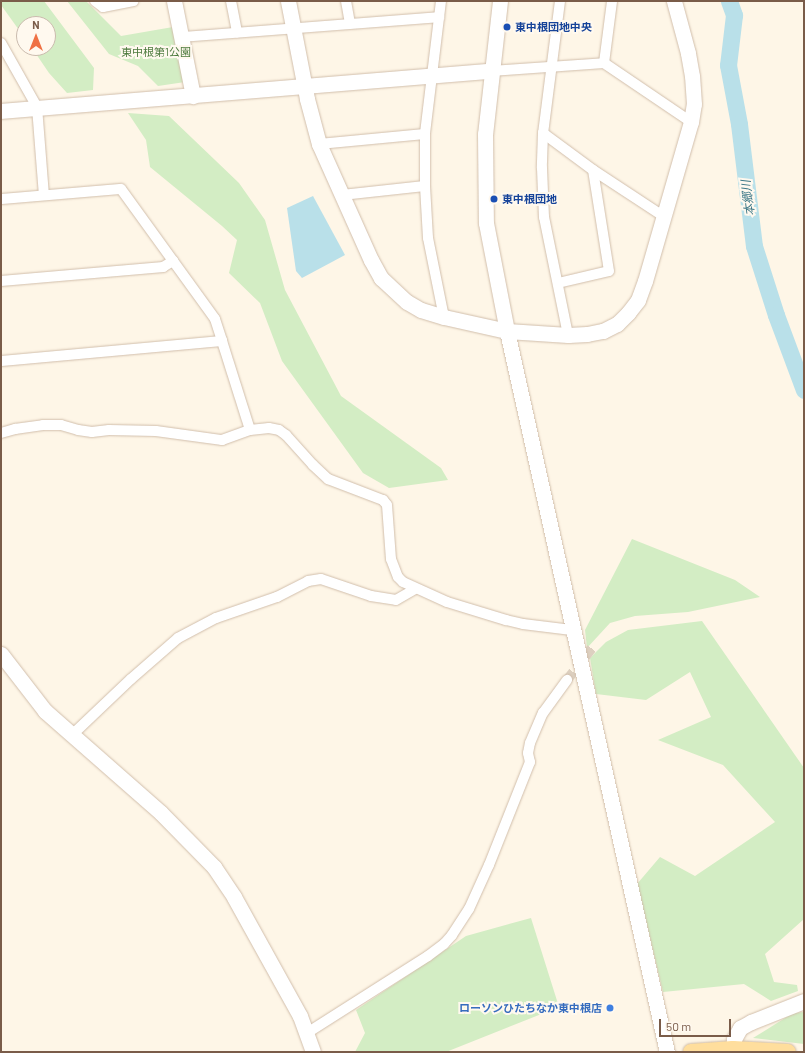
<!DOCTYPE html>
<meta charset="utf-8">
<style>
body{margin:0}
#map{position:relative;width:805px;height:1053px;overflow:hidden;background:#fef6e7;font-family:Barlow,"Noto Sans JP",sans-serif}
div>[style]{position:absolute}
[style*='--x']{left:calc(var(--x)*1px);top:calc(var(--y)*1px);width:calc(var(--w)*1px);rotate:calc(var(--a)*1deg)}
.green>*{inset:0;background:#d3edc4}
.water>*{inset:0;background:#b9e0e9}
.river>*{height:17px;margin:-8.5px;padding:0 8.5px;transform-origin:8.5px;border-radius:8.5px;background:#b9e0e9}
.street-tunnel>*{height:10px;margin-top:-5px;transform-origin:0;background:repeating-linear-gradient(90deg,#ddd0c0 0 10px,transparent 0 15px)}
.roads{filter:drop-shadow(0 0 1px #d1beab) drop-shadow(0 0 1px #d1beab)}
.street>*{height:10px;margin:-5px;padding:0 5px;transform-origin:5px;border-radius:5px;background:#fff}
.secondary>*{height:15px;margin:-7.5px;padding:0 7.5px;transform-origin:7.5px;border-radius:7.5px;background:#fff}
.primary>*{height:16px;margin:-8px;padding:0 8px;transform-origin:8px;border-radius:8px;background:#ffde9d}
.dots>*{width:11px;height:11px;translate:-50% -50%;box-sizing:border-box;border:2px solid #fff9ef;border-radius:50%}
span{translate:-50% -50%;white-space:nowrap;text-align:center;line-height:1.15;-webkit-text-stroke:4px #fff9ef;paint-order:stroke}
.transit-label{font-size:11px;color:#164399;font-weight:700}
.left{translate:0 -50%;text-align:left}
.park-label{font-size:11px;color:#4c7a3d}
.shop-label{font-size:11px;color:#366cbe;font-weight:700}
.right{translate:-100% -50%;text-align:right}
.water-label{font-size:12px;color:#3e7887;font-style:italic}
.frame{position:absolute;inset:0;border:2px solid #7a5c49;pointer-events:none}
.north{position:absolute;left:16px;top:16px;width:40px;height:40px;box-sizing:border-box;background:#fff9ef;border:1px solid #cabaad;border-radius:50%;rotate:0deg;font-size:11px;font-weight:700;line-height:16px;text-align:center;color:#7a5c49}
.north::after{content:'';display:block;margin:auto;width:14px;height:18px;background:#ef7144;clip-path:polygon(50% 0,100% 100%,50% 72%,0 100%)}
.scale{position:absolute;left:659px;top:1019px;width:72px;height:18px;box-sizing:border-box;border:2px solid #7a5c49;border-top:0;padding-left:5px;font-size:12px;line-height:14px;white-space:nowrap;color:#7a5c49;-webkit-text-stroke:3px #fff9ef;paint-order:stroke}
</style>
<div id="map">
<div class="green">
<i style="clip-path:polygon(1px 1px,44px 1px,94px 68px,93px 90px,67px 93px,49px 73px,32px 48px,48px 48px,48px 24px,24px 24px,24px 37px,1px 5px)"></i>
<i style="clip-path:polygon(67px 1px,86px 1px,121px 36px,173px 27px,185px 82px,158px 86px,138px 66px,109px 54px)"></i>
<i style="clip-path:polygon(128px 113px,169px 116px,239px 183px,265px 220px,285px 290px,341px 396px,441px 468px,448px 480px,389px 488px,363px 473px,282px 361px,260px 303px,229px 273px,237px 240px,222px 226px,150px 167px,146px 140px)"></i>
<i style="clip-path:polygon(632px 539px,735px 580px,760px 597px,688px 612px,635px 616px,610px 623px,587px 648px,585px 630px)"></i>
<i style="clip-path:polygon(702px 621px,804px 768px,804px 919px,765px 954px,774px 982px,797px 985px,798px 991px,771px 1001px,744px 984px,663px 992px,637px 884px,660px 857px,695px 876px,775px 822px,723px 765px,658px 740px,711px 717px,690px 672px,646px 700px,596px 694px,590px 658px,606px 642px,628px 630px)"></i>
<i style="clip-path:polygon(531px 918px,559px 1007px,446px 1052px,355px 1052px,365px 1033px,356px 1010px,466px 936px)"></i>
<i style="clip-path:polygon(804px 1012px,804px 1044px,753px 1038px,793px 1013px)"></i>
</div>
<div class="water">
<i style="clip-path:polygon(313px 196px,345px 255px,302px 278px,296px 271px,287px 208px)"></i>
</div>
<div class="river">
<i style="--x:729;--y:1;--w:15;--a:70"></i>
<i style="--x:734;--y:15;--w:50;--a:96.8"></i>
<i style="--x:728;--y:65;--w:60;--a:79.4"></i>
<i style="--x:739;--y:124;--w:123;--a:83"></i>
<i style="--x:754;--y:246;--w:72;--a:72.3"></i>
<i style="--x:776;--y:315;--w:80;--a:69.5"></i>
</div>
<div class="street-tunnel">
<i style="--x:567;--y:680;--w:41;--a:-52"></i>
</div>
<div class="roads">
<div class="street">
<i style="--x:95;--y:1;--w:10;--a:37"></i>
<i style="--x:103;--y:7;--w:31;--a:-11"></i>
<i style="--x:231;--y:1;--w:32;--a:79"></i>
<i style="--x:346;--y:1;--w:23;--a:80"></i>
<i style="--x:441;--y:1;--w:134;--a:96.9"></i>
<i style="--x:425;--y:134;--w:52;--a:90"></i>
<i style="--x:425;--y:186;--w:52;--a:86.7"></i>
<i style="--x:428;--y:238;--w:81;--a:78.6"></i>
<i style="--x:560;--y:1;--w:133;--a:97.3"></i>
<i style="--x:543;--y:133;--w:35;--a:92"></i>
<i style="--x:542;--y:168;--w:49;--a:87.7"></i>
<i style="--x:544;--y:217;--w:120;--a:78.5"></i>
<i style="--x:182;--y:37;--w:258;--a:-4.4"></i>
<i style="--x:1;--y:43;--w:73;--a:60.6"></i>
<i style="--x:37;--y:107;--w:88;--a:85.5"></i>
<i style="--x:604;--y:63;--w:63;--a:-82.6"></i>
<i style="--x:491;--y:71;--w:113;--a:-4"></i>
<i style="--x:604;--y:63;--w:105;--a:34.1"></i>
<i style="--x:543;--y:133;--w:62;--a:36.5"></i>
<i style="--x:593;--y:170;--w:84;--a:33.3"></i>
<i style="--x:319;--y:144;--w:106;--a:-5.4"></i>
<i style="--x:342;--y:195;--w:83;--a:-6.2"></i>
<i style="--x:1;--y:199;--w:120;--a:-4.8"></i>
<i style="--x:121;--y:189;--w:160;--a:54.1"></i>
<i style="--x:215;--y:319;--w:23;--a:72"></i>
<i style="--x:1;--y:281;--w:163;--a:-4.9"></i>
<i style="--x:163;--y:267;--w:12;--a:-31"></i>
<i style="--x:558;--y:283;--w:52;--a:-13.2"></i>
<i style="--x:609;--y:271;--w:102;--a:-99"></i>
<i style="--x:1;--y:361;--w:222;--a:-5.2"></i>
<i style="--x:222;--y:341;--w:93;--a:72.5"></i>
<i style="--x:1;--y:433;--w:15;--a:-16"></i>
<i style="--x:15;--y:429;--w:28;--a:-8"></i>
<i style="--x:43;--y:425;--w:18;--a:0"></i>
<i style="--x:61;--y:425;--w:18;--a:16"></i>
<i style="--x:78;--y:430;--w:14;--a:8"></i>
<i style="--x:92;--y:432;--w:17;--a:-7"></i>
<i style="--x:109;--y:430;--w:47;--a:1.2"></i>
<i style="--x:156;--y:431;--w:67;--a:7.8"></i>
<i style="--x:222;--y:440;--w:30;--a:-20"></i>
<i style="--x:250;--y:430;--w:19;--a:-6"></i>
<i style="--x:269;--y:428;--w:10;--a:11"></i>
<i style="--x:279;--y:430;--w:9;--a:36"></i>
<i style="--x:286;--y:435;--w:40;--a:48"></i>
<i style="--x:313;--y:465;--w:21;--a:43"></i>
<i style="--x:328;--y:479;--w:59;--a:20.9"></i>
<i style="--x:383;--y:500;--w:6;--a:51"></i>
<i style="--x:387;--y:505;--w:54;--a:85.8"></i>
<i style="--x:391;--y:559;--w:19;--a:69"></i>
<i style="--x:398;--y:577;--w:7;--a:45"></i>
<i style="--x:403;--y:582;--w:48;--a:24.4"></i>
<i style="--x:447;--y:602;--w:62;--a:17"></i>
<i style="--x:506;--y:620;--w:17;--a:13"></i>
<i style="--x:523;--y:624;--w:49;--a:7"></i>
<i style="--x:72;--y:735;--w:81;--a:-43.5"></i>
<i style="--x:131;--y:679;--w:62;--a:-41.1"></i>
<i style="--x:178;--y:638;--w:43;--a:-27.8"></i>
<i style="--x:216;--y:618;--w:65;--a:-19"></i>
<i style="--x:277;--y:597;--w:35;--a:-27"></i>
<i style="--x:308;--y:581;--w:13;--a:-9"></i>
<i style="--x:321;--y:579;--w:53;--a:18.8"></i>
<i style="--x:371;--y:596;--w:25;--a:9"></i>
<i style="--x:396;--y:600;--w:22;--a:-30"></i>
<i style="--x:307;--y:1033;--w:143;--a:-32.5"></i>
<i style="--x:428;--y:956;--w:20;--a:-37"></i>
<i style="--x:444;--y:944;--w:12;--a:-48"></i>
<i style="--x:452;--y:935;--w:31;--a:-57"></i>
<i style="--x:469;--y:909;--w:48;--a:-65.6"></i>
<i style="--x:489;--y:865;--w:111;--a:-68.3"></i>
<i style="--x:530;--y:762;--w:9;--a:-103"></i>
<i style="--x:528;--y:753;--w:10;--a:-79"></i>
<i style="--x:530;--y:743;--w:33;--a:-67"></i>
<i style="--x:543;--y:713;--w:41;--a:-54"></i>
</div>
<div class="secondary">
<i style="--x:174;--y:1;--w:97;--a:78.7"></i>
<i style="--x:288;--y:1;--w:100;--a:79"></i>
<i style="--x:307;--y:99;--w:47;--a:75.1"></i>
<i style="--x:319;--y:144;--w:127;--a:65.9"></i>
<i style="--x:371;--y:260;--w:21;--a:61"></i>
<i style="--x:381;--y:278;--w:35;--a:43"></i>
<i style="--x:407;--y:302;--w:16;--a:30"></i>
<i style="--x:421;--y:310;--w:24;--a:17"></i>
<i style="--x:444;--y:317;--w:65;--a:12.5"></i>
<i style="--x:507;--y:331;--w:61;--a:3.8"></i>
<i style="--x:568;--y:335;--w:19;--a:-3"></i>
<i style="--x:587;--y:334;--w:16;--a:-11"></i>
<i style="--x:603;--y:331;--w:16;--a:-27"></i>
<i style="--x:617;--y:324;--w:16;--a:-45"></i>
<i style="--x:628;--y:313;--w:16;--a:-52"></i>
<i style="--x:638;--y:300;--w:20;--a:-70"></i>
<i style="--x:645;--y:281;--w:166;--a:-73.9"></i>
<i style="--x:691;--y:122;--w:18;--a:-81"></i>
<i style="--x:694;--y:104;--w:28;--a:-94"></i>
<i style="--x:692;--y:76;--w:23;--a:-100"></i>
<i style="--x:688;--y:53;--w:54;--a:-105.1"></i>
<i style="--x:500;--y:1;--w:134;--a:96.4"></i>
<i style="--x:485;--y:134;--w:89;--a:89.4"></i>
<i style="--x:486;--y:223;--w:110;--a:79"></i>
<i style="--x:507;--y:331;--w:739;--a:77.49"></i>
<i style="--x:1;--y:111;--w:492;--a:-4.7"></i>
<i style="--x:1;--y:654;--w:72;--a:52.3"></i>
<i style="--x:45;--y:711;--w:154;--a:41.3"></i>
<i style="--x:161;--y:813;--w:76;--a:45.5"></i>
<i style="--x:214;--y:867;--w:36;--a:56"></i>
<i style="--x:234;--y:897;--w:136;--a:61"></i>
<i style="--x:300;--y:1016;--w:38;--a:70"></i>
<i style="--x:733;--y:1049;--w:10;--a:-84"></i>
<i style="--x:734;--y:1039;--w:13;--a:-61"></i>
<i style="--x:740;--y:1028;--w:13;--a:-29"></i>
<i style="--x:751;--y:1022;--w:57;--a:-21.6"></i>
</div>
<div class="primary">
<i style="--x:691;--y:1052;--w:42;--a:-4.1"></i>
<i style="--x:733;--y:1049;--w:55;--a:3.1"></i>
</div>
</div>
<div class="dots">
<i style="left:507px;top:27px;background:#1a4fb4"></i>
<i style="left:494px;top:199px;background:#1a4fb4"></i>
<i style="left:610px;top:1008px;background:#3f7fe0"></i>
</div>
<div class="transit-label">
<span class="left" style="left:515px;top:27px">東中根団地中央</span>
<span class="left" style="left:502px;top:199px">東中根団地</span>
</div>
<div class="park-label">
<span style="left:156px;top:52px">東中根第1公園</span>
</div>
<div class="shop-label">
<span class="right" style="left:602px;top:1008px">ローソンひたちなか東中根店</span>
</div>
<div class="water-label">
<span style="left:748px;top:198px;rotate:-97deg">本郷川</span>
</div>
<div class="frame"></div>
<div class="north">N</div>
<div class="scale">50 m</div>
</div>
